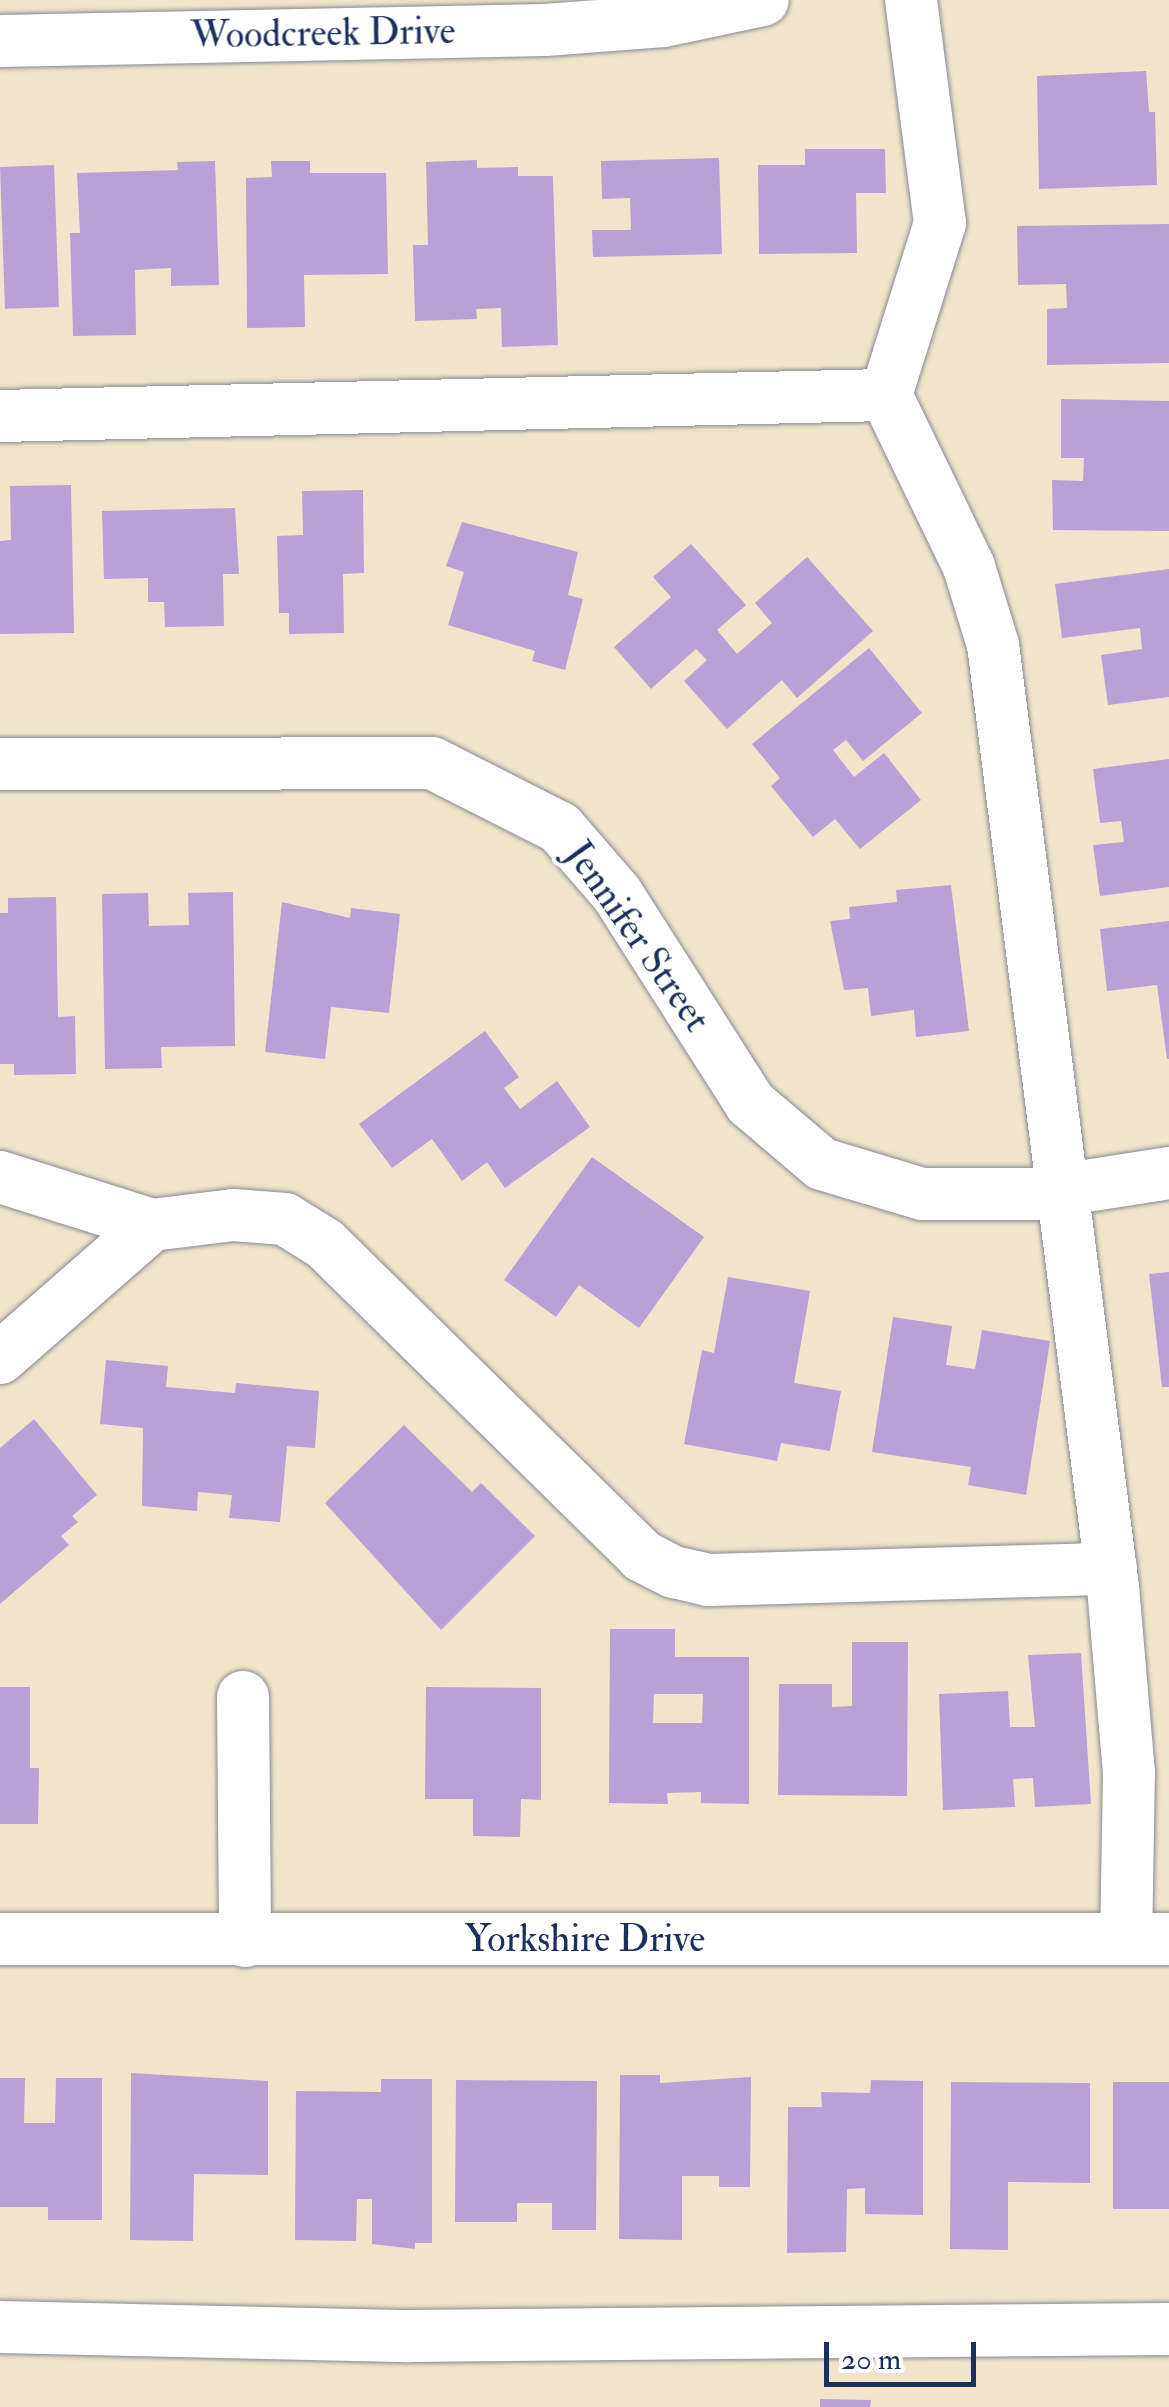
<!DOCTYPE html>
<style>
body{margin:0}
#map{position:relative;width:1169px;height:2407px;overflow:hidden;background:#f0e5ca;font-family:"IM FELL Double Pica",serif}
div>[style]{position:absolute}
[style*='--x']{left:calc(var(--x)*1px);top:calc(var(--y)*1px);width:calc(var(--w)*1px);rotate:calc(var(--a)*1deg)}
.building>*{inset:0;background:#b7a1d7;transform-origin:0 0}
.roads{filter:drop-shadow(0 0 2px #868a94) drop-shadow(0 0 2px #868a94)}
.minor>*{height:52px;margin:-26px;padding:0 26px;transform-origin:26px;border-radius:26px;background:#fff}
span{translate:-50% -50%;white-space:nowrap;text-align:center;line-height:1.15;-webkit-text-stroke:8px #fff;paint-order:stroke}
.street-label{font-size:38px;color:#1b2f5e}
.scale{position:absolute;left:824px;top:2342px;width:152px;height:45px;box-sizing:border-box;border:5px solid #1b2f5e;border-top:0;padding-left:12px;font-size:30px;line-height:35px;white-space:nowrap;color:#1b2f5e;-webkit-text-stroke:8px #fff;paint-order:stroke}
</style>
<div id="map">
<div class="building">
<i style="clip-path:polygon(1146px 71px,1149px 112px,1155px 112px,1157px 185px,1039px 189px,1037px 76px)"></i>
<i style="clip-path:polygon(805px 149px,885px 149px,886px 193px,856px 193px,857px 253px,759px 254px,758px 165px,805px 165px)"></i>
<i style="clip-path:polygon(719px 158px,722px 254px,593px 257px,592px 230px,631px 230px,630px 198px,602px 199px,601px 161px)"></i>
<i style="clip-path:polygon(477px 160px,477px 168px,518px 167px,518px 176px,553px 176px,558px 345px,502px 347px,501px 308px,476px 309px,477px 319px,415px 321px,413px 245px,428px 245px,426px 162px)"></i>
<i style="clip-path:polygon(215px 161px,219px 285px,171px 286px,171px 268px,135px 270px,136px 335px,73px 336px,70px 233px,80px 233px,77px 173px,178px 170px,177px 162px)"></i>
<i style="clip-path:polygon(271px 161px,310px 161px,310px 173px,386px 173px,388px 274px,304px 275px,305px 327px,247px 328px,246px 178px,272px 177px)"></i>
<i style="left:54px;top:165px;width:142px;height:54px;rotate:88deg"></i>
<i style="clip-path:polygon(1169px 224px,1169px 363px,1047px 365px,1047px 309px,1067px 308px,1066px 284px,1018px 285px,1017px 226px)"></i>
<i style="clip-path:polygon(1061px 399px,1169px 401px,1169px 531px,1053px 530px,1052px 480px,1083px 481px,1084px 458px,1061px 458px)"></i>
<i style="clip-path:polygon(71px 485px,74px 633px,0 634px,0 541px,11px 540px,10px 486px)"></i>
<i style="clip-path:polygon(363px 490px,364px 573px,343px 574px,344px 633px,289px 634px,289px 613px,279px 613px,277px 536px,303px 535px,302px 491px)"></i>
<i style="clip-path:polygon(235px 508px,239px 574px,223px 574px,224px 626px,165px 627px,164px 602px,148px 602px,148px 578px,104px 579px,102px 511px)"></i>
<i style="clip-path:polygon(462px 522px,578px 552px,568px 595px,583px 599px,565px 670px,532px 661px,535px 651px,448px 625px,464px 572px,446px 566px)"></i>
<i style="clip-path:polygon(691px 544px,746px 605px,717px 630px,737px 654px,772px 623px,755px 603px,807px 557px,873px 631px,797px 698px,782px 680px,727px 729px,684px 681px,707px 660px,696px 649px,651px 689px,614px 647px,671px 597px,653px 577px)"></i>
<i style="clip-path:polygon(1169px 569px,1169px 697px,1108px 705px,1101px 655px,1142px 649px,1140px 628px,1062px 638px,1055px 584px)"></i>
<i style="clip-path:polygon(869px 648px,922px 713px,863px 761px,846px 740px,833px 750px,854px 777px,884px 753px,921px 800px,860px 849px,835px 819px,813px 837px,771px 786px,780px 778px,752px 744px)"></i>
<i style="clip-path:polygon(1169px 759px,1169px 887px,1100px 896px,1093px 845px,1124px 842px,1121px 821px,1100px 823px,1093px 769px)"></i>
<i style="clip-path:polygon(951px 885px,969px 1031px,916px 1037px,914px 1010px,871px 1016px,868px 988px,844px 990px,830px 921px,850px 919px,849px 907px,897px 902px,896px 890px)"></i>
<i style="clip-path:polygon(233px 892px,235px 1046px,161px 1047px,162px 1068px,105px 1069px,102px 894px,148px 893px,149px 926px,189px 925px,188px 893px)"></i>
<i style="clip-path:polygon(56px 897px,58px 1017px,75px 1016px,76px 1074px,14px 1075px,14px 1064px,0 1064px,0 913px,8px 913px,8px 898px)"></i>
<i style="clip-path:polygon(282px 902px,350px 918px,351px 908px,400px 914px,389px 1013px,331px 1007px,325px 1059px,265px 1052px)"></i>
<i style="clip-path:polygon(1169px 921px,1169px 1059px,1167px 1059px,1157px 985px,1107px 991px,1100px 929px)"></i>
<i style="clip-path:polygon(485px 1031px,519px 1077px,504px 1088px,520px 1109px,557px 1081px,590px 1127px,505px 1188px,487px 1162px,462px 1181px,432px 1139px,392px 1168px,359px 1124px)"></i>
<i style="clip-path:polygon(592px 1157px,704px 1237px,639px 1328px,579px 1285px,556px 1317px,504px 1280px)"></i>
<i style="clip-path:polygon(1169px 1272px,1169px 1387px,1162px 1387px,1149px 1274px)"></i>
<i style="clip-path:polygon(728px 1277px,810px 1291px,794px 1383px,841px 1391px,830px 1451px,781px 1443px,777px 1461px,684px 1444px,702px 1350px,714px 1353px)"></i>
<i style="clip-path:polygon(893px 1317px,952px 1326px,946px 1365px,975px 1369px,982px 1330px,1050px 1341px,1026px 1495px,968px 1485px,971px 1467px,872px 1452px)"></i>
<i style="clip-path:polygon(106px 1360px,168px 1366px,166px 1387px,235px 1393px,236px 1383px,319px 1391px,315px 1448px,287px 1446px,280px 1522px,229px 1518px,232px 1495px,198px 1492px,197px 1511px,142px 1506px,143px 1428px,100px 1424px)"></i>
<i style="clip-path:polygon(34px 1419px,97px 1495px,72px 1516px,78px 1522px,61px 1536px,69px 1545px,0 1604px,0 1448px)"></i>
<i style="clip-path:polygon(404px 1425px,472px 1492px,481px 1483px,535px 1536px,441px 1630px,325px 1503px)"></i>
<i style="clip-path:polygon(evenodd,610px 1629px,675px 1629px,675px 1657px,749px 1657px,749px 1804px,701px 1803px,701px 1792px,667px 1793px,668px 1804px,609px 1803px,610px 1629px,654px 1694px,703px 1694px,702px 1723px,653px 1723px,654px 1694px)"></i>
<i style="clip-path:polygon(852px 1642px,908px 1642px,907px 1796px,778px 1795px,779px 1684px,832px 1684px,832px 1707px,852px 1706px)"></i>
<i style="clip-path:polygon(1081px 1653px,1091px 1804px,1035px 1807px,1033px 1778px,1013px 1779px,1015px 1807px,943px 1810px,939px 1694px,1008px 1691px,1010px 1727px,1035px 1727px,1028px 1655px)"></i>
<i style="clip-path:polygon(0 1687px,30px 1687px,30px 1768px,39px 1768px,38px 1824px,0 1824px)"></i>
<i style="clip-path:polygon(426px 1687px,541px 1688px,541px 1800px,521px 1799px,520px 1837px,473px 1836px,473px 1799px,425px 1799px)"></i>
<i style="clip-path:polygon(131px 2073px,268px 2081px,268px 2175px,194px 2174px,193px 2241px,130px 2240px)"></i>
<i style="clip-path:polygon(620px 2075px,660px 2075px,660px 2083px,751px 2077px,750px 2187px,719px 2187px,719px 2176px,682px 2176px,682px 2240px,619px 2239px)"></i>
<i style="clip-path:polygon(0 2078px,25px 2078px,24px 2123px,55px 2123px,56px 2078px,102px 2078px,102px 2220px,48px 2220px,48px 2207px,0 2207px)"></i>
<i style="clip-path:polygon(381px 2079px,432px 2079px,432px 2243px,415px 2243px,415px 2249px,372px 2244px,372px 2199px,357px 2199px,356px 2241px,295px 2240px,296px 2091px,381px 2092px)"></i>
<i style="clip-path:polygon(456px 2080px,597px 2081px,596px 2230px,552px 2230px,552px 2203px,517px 2203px,517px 2222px,455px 2222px)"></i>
<i style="clip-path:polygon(871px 2080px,923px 2081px,923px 2215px,865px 2214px,865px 2188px,847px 2189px,846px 2252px,787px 2253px,788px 2107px,822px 2107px,821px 2092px,870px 2093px)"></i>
<i style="clip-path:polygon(951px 2082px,1090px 2083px,1090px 2183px,1008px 2182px,1008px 2250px,950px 2249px)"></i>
<i style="left:1113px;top:2082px;width:56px;height:127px"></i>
<i style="clip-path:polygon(820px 2399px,871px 2400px,870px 2407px,820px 2407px)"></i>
</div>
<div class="roads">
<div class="minor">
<i style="--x:911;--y:0;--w:225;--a:82.6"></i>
<i style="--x:940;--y:223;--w:180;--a:107.4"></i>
<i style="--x:886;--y:395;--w:191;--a:64.2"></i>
<i style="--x:969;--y:567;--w:82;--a:72.9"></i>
<i style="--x:993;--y:645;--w:950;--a:82.74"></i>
<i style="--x:1113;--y:1587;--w:186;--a:85.1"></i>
<i style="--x:1129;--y:1772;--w:166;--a:91"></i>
<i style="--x:0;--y:41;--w:545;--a:-1.16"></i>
<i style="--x:545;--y:30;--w:119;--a:-4.3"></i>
<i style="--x:664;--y:21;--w:101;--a:-12"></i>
<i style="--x:0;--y:416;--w:886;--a:-1.36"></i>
<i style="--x:0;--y:764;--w:432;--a:-0.1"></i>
<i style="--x:432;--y:763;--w:144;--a:26.9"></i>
<i style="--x:560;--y:828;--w:87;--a:49.2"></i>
<i style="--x:617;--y:894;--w:248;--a:57.5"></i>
<i style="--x:750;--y:1103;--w:94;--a:40.3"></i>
<i style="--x:822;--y:1164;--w:104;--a:16.7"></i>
<i style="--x:922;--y:1194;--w:113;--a:0"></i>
<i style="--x:1035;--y:1194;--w:136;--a:-8.9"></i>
<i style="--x:0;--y:1177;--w:159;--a:17.5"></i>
<i style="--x:152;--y:1225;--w:82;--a:-7"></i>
<i style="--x:233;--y:1215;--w:52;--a:4.4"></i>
<i style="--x:285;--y:1219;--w:47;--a:32"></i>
<i style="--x:325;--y:1244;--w:445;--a:44.5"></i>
<i style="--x:642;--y:1556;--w:36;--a:27"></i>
<i style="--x:674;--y:1572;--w:35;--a:13"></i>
<i style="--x:708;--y:1580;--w:403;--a:-1.6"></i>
<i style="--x:0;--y:1358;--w:202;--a:-41.2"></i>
<i style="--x:243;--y:1697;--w:244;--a:89.5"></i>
<i style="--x:0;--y:1939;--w:1169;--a:0"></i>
<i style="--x:0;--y:2327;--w:410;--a:1.3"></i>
<i style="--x:410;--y:2336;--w:759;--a:-0.53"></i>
</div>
</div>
<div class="street-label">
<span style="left:323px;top:34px;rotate:-1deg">Woodcreek Drive</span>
<span style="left:637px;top:937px;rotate:55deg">Jennifer Street</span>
<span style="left:585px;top:1940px">Yorkshire Drive</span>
</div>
<div class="scale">20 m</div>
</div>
